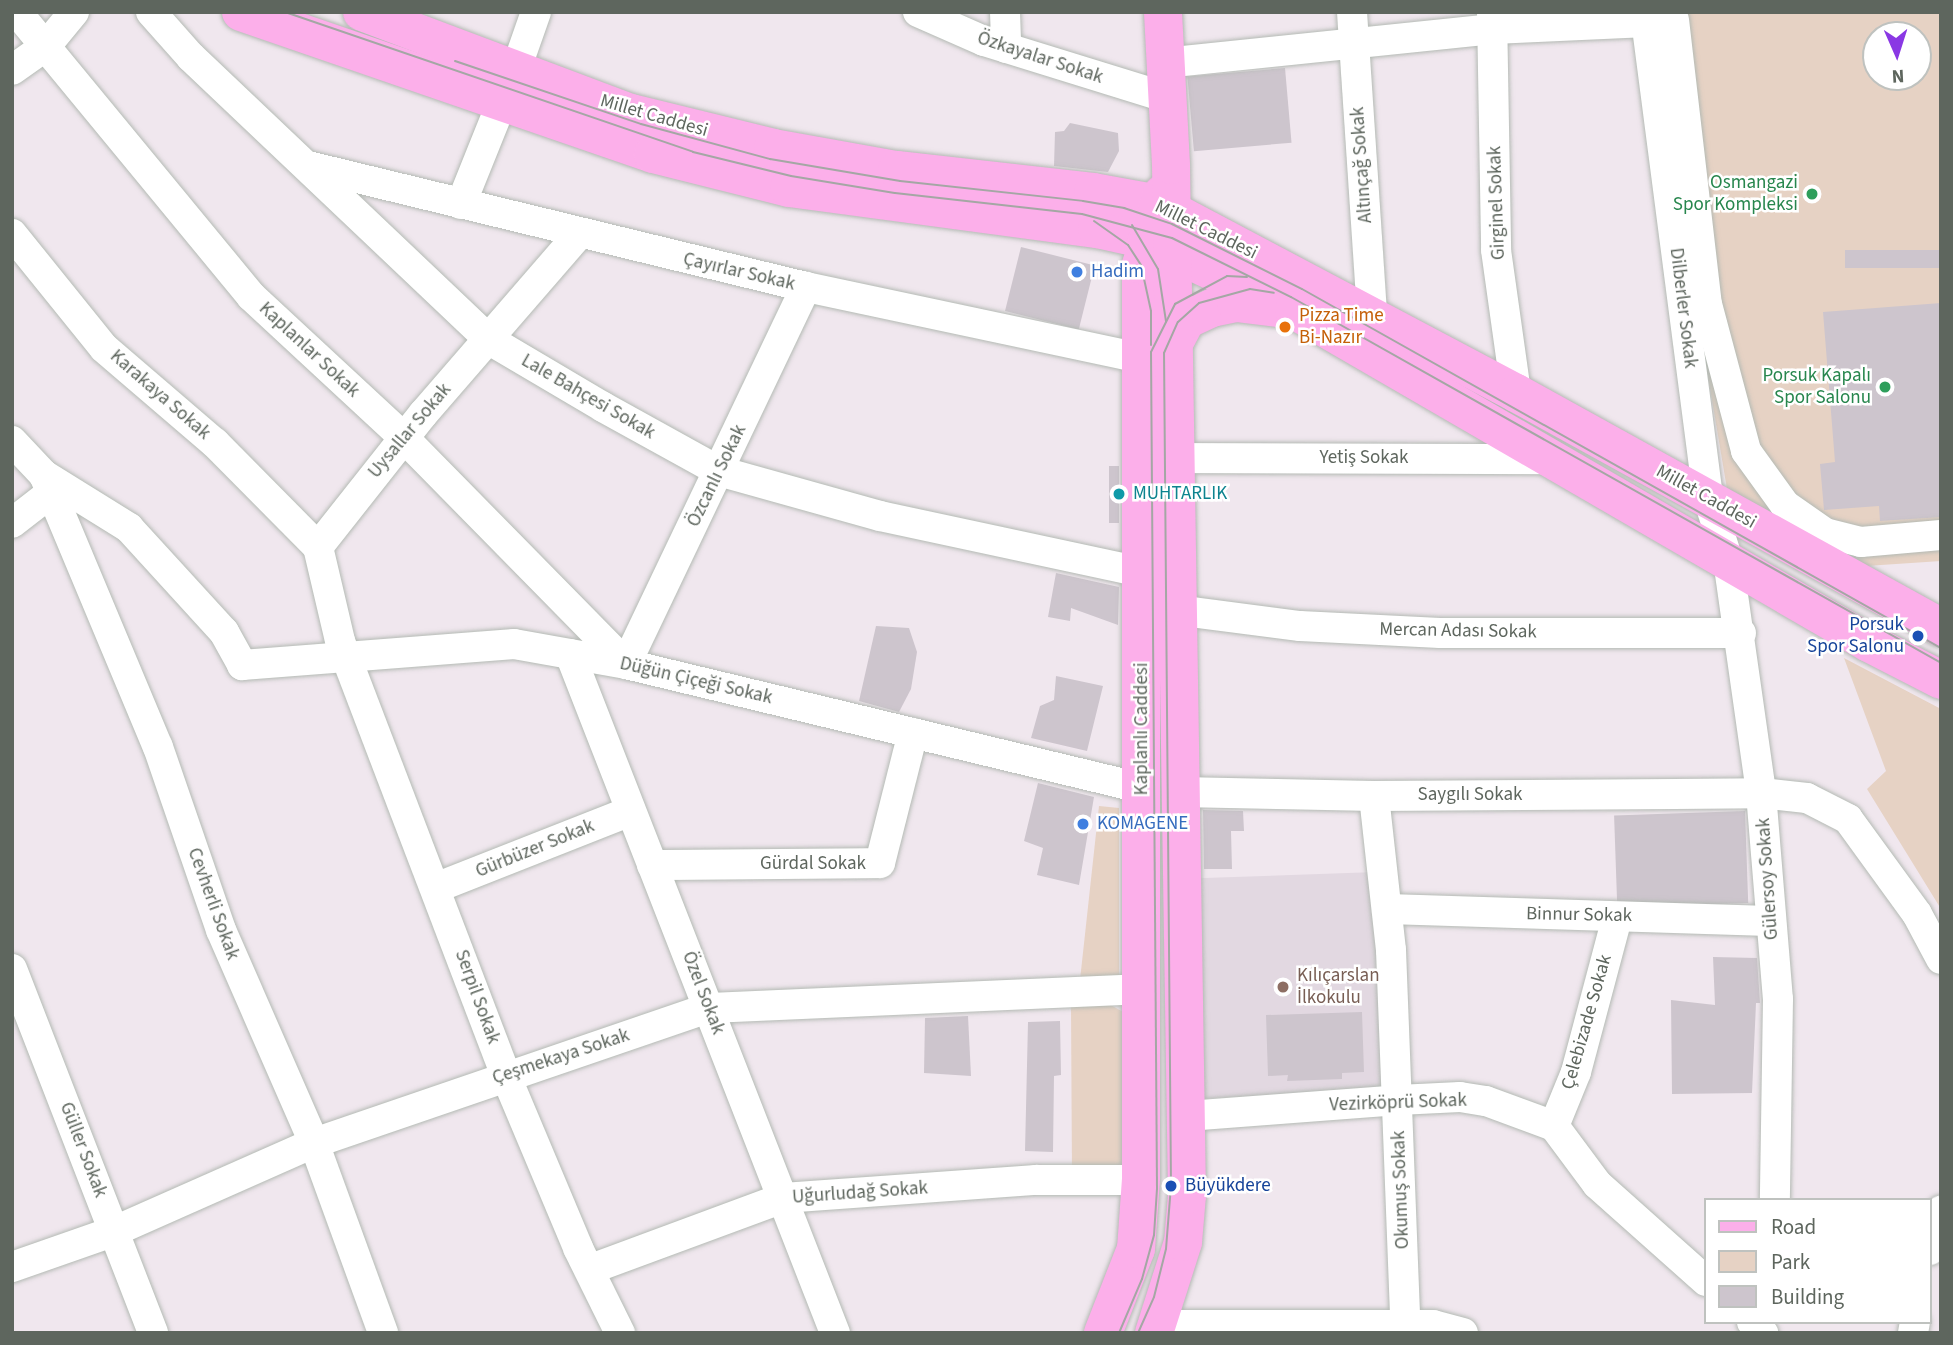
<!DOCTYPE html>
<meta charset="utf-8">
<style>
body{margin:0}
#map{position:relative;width:1953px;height:1345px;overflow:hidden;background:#f0e7ee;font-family:"Source Sans 3",sans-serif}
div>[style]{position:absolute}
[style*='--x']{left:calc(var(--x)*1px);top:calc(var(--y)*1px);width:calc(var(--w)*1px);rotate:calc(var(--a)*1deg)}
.education>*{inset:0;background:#e2d8e1;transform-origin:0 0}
.green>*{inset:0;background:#e6d2c4}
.building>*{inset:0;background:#cdc5cd;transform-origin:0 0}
.roads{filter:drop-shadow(0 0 2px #b4bab4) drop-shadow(0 0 2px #b4bab4)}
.minor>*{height:30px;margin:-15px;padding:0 15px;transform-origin:15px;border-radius:15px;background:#fff}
.major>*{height:38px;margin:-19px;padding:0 19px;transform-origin:19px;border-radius:19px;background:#fcafea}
.tram>*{height:2px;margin:-1px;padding:0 1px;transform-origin:1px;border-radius:1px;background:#a4a7a4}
.dots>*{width:19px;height:19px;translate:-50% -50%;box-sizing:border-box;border:4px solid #fff;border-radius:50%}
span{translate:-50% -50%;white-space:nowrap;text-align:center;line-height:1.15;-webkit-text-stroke:5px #fff;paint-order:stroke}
.street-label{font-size:19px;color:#5e665e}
.leisure-label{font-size:19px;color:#27864d}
.right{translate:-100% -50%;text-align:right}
.shop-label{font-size:19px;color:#366cbe}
.left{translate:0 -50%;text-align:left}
.food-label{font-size:19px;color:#c56008}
.culture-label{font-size:19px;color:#0d838f}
.transit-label{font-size:19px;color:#164399}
.education-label{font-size:19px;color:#785e54}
.frame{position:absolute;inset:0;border:14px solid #5e665e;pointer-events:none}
.legend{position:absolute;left:1704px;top:1198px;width:228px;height:126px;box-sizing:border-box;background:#fff;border:2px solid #bfc2bf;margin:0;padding:9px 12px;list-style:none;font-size:21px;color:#5e665e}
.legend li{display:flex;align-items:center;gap:14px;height:35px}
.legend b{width:35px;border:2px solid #bfc2bf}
.north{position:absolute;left:1862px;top:21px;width:70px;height:70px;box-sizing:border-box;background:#fff;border:2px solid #bfc2bf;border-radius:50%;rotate:177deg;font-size:19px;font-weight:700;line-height:28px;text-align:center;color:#5e665e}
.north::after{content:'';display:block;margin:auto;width:24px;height:32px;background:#8a38e4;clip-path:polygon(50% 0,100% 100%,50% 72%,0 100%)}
</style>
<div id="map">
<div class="education">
<i style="left:1376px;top:872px;width:220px;height:195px;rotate:88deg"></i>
</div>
<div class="green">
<i style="clip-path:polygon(evenodd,1663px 12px,1941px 12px,1941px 561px,1866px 566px,1727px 489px,1697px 311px,1663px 12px,1876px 35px,1918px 35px,1918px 77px,1876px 77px,1876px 35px)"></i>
<i style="clip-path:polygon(1844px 658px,1941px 709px,1941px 909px,1867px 789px,1886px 771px)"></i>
<i style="clip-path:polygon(1099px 806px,1119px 808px,1119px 985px,1080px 980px)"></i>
<i style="clip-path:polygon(1095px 996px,1123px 1012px,1128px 1180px,1072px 1180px,1071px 1005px)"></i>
</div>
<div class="building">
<i style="left:1285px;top:68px;width:75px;height:98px;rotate:85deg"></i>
<i style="clip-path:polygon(1070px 123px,1118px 133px,1119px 151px,1108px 172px,1054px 166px,1055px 132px,1064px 131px)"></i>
<i style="left:1021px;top:247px;width:76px;height:66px;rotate:14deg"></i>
<i style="left:1941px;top:250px;width:18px;height:96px;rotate:90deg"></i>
<i style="clip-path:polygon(1941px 303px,1941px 517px,1880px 521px,1879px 506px,1824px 510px,1820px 464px,1835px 462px,1823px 312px)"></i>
<i style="left:1109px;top:466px;width:10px;height:57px"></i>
<i style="clip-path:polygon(1056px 573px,1119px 587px,1118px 625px,1071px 608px,1070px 621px,1048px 617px)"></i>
<i style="clip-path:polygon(876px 626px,909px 628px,917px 652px,911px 689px,899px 712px,859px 701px)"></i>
<i style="clip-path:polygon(1056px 676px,1103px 686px,1087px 751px,1031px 738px,1040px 706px,1054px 700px)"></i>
<i style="clip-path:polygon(1038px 783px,1094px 797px,1079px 885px,1037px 875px,1043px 848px,1024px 841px)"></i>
<i style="clip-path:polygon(1203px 810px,1243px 811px,1244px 831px,1231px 831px,1232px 869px,1204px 869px)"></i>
<i style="left:1745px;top:811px;width:92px;height:131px;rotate:88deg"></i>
<i style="clip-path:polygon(1713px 957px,1757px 958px,1760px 1003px,1756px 1003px,1752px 1093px,1672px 1094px,1671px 1000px,1715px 1005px)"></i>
<i style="clip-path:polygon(1362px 1012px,1364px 1072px,1342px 1073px,1342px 1079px,1287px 1081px,1288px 1075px,1268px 1076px,1266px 1015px)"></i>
<i style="clip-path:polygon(968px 1016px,971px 1076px,924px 1073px,925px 1018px)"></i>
<i style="clip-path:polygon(1060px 1021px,1061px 1075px,1054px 1076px,1053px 1152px,1025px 1151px,1028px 1022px)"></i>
</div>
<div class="roads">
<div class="minor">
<i style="--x:17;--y:12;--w:368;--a:50.5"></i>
<i style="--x:251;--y:296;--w:207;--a:42.8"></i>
<i style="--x:403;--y:437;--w:318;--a:45.5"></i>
<i style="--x:151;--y:12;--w:60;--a:48.4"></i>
<i style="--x:191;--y:57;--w:410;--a:43.5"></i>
<i style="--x:488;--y:339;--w:134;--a:30.6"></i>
<i style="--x:603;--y:407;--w:132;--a:28.9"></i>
<i style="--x:719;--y:471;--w:167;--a:15.6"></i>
<i style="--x:880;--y:516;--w:268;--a:12.1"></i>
<i style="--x:918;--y:12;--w:72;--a:23.7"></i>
<i style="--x:984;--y:41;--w:189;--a:17.2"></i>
<i style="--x:1005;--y:12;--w:36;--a:88"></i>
<i style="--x:1352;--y:12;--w:306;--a:86.2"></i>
<i style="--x:1492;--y:12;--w:238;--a:89"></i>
<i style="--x:1496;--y:250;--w:144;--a:82"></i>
<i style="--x:1645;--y:12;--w:490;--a:82.6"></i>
<i style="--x:1708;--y:498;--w:65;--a:72.1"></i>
<i style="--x:1728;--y:560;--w:235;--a:81.9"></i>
<i style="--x:1761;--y:793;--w:207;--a:85.3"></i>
<i style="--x:1778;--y:999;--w:201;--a:90.9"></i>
<i style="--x:1674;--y:20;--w:286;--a:83.4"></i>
<i style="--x:1707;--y:304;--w:152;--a:75.1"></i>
<i style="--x:1746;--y:451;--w:67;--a:54.2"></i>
<i style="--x:1785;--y:505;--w:49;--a:35"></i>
<i style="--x:1825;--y:533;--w:37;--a:14"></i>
<i style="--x:1861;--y:542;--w:80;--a:-5"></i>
<i style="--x:1164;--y:63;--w:331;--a:-5.9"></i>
<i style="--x:1493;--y:29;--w:173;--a:-2.6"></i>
<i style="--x:12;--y:70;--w:42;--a:-35.2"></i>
<i style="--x:46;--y:46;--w:44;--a:-50.5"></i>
<i style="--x:515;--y:72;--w:64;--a:-70.7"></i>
<i style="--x:308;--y:166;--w:512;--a:13.66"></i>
<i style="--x:806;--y:287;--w:362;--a:12"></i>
<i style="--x:461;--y:204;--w:110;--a:-68.1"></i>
<i style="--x:12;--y:234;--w:146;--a:51.1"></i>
<i style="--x:104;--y:348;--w:146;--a:40.6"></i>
<i style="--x:215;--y:443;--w:146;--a:45.3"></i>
<i style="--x:579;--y:234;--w:238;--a:130.9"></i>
<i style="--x:423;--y:414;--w:169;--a:128.3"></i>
<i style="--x:318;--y:547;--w:97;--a:76.8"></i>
<i style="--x:340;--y:641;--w:463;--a:69.1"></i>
<i style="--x:505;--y:1074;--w:189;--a:67.2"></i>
<i style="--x:578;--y:1248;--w:95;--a:63.7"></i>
<i style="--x:12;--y:441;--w:47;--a:46.7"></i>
<i style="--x:44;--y:475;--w:100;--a:31.9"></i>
<i style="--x:129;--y:528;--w:141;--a:47.6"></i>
<i style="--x:224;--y:632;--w:38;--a:61"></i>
<i style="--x:242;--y:665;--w:273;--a:-4.4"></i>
<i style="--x:514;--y:644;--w:114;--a:10.1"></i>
<i style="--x:626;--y:664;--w:530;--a:13.54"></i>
<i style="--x:1175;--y:458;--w:377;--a:0.2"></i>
<i style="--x:44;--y:475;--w:295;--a:67.3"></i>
<i style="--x:158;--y:747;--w:194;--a:71"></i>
<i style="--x:221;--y:930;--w:232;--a:66.4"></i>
<i style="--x:314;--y:1143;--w:202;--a:70"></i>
<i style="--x:12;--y:523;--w:51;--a:-37.8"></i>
<i style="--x:1176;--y:610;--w:125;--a:7.4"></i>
<i style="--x:1300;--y:626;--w:140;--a:2.9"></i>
<i style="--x:1440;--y:633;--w:301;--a:0"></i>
<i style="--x:570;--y:654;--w:729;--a:68.68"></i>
<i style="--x:626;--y:664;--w:418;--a:-64.5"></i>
<i style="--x:1180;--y:792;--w:194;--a:1.2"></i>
<i style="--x:1374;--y:796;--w:387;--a:-0.4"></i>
<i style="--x:1761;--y:793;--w:46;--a:6.2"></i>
<i style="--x:1807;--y:798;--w:46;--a:27.1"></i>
<i style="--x:1848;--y:819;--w:117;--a:54"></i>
<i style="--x:1917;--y:914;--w:51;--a:61.9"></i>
<i style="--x:1374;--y:796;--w:155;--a:83.7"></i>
<i style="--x:1391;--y:950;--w:383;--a:87.8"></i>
<i style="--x:652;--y:865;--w:228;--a:-0.5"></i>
<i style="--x:880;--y:863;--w:134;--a:-75.8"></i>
<i style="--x:438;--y:887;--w:207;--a:-21.5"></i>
<i style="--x:1387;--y:909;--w:383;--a:1.8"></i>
<i style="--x:12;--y:969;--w:390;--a:68.8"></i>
<i style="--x:1187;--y:1116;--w:212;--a:-4.3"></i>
<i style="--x:1398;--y:1100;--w:62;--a:-2.8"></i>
<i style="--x:1460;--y:1097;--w:26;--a:9"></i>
<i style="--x:1486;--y:1101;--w:72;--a:20.2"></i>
<i style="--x:1554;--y:1126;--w:72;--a:53.4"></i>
<i style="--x:1597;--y:1184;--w:146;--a:41.7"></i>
<i style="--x:1554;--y:1126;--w:58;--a:-67.8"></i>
<i style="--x:1576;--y:1072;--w:159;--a:-75.1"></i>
<i style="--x:1930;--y:1250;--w:41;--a:-74.2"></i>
<i style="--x:12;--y:1267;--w:109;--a:-19.3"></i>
<i style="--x:115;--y:1231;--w:218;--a:-23.9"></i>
<i style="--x:314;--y:1143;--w:416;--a:-18.9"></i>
<i style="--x:708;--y:1008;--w:433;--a:-2.5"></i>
<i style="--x:591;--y:1269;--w:205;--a:-20.3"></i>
<i style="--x:783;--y:1198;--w:254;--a:-4.1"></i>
<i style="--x:1036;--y:1180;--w:105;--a:0"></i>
<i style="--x:1752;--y:1322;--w:16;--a:45"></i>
<i style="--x:1157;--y:1325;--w:276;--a:0"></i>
<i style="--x:1433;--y:1325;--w:31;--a:15"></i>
<i style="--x:1913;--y:1333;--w:11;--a:-80"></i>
</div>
<div class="major">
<i style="--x:241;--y:12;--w:436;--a:19"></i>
<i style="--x:653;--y:154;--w:140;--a:14"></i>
<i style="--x:789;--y:188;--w:311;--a:7.6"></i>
<i style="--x:1097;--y:229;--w:51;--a:12.4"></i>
<i style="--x:1147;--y:240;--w:163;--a:25.5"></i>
<i style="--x:362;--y:12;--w:287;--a:20.6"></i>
<i style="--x:631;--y:113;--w:146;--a:13.8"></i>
<i style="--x:773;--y:148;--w:126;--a:10.1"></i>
<i style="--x:897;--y:170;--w:197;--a:6.4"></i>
<i style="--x:1093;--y:192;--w:67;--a:10.3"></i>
<i style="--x:1159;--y:204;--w:404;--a:27.9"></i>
<i style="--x:1516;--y:393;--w:486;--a:28.9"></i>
<i style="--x:1174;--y:343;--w:26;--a:-62"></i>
<i style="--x:1186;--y:320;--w:29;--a:-25"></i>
<i style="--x:1212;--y:308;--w:25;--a:-12"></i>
<i style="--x:1236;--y:303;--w:58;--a:6.9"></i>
<i style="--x:1294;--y:310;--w:664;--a:30.08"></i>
<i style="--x:1869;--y:643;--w:81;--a:27.2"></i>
<i style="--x:1103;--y:1333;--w:90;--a:-68.6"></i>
<i style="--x:1136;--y:1249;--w:69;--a:-85.9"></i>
<i style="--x:1141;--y:1180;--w:915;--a:-90"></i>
<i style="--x:1141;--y:265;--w:74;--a:-73.5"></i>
<i style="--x:1154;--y:1333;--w:96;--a:-72.3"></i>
<i style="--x:1183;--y:1242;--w:47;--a:-85.1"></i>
<i style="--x:1187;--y:1195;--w:1030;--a:-90.89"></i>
<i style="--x:1171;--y:165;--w:153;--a:-93"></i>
</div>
</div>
<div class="tram">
<i style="--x:285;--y:12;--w:431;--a:18.9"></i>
<i style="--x:693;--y:152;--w:101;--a:13.8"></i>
<i style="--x:791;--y:176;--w:105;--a:9.3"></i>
<i style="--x:895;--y:193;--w:188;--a:6.4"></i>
<i style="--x:1082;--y:214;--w:93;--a:14.9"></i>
<i style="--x:1172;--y:238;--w:133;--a:26.4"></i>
<i style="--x:1291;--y:297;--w:746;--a:29.38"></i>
<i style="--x:455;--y:61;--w:196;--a:18.7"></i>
<i style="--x:641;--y:124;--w:134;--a:15.2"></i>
<i style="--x:770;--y:159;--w:132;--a:9.6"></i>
<i style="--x:900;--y:181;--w:184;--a:6.2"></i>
<i style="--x:1083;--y:201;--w:42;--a:9.7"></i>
<i style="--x:1124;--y:208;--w:51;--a:18.4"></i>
<i style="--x:1172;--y:224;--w:145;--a:26.6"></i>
<i style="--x:1302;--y:289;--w:733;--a:29.33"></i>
<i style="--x:1094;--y:221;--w:42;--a:35.2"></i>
<i style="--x:1128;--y:245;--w:24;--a:57"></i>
<i style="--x:1141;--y:265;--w:47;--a:77.7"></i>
<i style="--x:1151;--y:311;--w:34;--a:90"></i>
<i style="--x:1132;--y:225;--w:51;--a:59.4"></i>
<i style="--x:1158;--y:269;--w:53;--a:81.3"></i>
<i style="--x:1119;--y:1333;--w:59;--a:-66.9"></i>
<i style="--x:1142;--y:1279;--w:46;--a:-74.7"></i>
<i style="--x:1154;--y:1235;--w:46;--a:-86.3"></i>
<i style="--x:1157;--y:1189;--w:837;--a:-90.41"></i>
<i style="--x:1151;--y:352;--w:54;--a:-63.4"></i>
<i style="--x:1175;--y:304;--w:59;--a:-28.3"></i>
<i style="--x:1227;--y:276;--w:20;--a:3"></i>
<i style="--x:1138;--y:1333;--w:39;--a:-66"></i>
<i style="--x:1154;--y:1297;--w:49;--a:-76"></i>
<i style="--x:1166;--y:1249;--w:63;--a:-85.5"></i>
<i style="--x:1171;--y:1186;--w:833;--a:-90.48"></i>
<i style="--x:1164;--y:353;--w:34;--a:-66"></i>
<i style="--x:1178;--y:322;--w:28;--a:-42"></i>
<i style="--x:1199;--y:303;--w:53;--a:-15.4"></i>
<i style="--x:1250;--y:289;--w:24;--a:9"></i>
</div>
<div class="dots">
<i style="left:1812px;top:194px;background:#2e9e5b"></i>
<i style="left:1077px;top:272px;background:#3f7fe0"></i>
<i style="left:1285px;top:327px;background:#e8710a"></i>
<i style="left:1885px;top:387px;background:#2e9e5b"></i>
<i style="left:1119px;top:494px;background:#0f9aa8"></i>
<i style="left:1918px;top:636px;background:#1a4fb4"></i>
<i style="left:1083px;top:824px;background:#3f7fe0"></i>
<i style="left:1283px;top:987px;background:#8d6e63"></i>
<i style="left:1171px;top:1186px;background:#1a4fb4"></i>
</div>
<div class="street-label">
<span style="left:1040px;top:58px;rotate:18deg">Özkayalar Sokak</span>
<span style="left:654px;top:116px;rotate:16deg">Millet Caddesi</span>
<span style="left:1362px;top:165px;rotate:-94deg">Altınçağ Sokak</span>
<span style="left:1497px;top:203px;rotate:-92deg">Girginel Sokak</span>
<span style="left:1206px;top:230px;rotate:26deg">Millet Caddesi</span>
<span style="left:739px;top:272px;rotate:13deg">Çayırlar Sokak</span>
<span style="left:1683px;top:308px;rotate:83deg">Dilberler Sokak</span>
<span style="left:309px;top:350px;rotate:43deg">Kaplanlar Sokak</span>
<span style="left:160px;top:395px;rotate:41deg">Karakaya Sokak</span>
<span style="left:588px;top:397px;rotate:30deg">Lale Bahçesi Sokak</span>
<span style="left:410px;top:431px;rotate:-50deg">Uysallar Sokak</span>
<span style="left:1364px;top:458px">Yetiş Sokak</span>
<span style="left:717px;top:476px;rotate:-64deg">Özcanlı Sokak</span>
<span style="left:1706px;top:497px;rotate:29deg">Millet Caddesi</span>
<span style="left:1458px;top:631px;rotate:1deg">Mercan Adası Sokak</span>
<span style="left:696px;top:681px;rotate:13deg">Düğün Çiçeği Sokak</span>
<span style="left:1142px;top:729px;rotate:-90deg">Kaplanlı Caddesi</span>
<span style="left:1470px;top:795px">Saygılı Sokak</span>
<span style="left:535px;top:849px;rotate:-22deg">Gürbüzer Sokak</span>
<span style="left:813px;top:864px">Gürdal Sokak</span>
<span style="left:1768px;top:879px;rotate:-94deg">Gülersoy Sokak</span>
<span style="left:213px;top:904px;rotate:70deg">Cevherli Sokak</span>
<span style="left:1579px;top:915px;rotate:1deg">Binnur Sokak</span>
<span style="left:703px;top:993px;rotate:69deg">Özel Sokak</span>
<span style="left:477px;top:997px;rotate:70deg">Serpil Sokak</span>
<span style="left:1587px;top:1022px;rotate:-74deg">Çelebizade Sokak</span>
<span style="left:561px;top:1057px;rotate:-18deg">Çeşmekaya Sokak</span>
<span style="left:1398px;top:1103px;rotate:-2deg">Vezirköprü Sokak</span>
<span style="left:83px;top:1150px;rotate:69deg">Güller Sokak</span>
<span style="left:1401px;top:1190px;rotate:-92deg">Okumuş Sokak</span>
<span style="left:860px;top:1193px;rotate:-4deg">Uğurludağ Sokak</span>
</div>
<div class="leisure-label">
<span class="right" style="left:1798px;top:194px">Osmangazi<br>Spor Kompleksi</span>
<span class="right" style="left:1871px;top:387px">Porsuk Kapalı<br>Spor Salonu</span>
</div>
<div class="shop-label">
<span class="left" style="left:1091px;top:272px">Hadim</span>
<span class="left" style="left:1097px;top:824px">KOMAGENE</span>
</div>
<div class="food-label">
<span class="left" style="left:1299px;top:327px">Pizza Time<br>Bi-Nazır</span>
</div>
<div class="culture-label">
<span class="left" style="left:1133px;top:494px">MUHTARLIK</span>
</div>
<div class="transit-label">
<span class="right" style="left:1904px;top:636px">Porsuk<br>Spor Salonu</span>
<span class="left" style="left:1185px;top:1186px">Büyükdere</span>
</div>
<div class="education-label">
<span class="left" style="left:1297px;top:987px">Kılıçarslan<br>İlkokulu</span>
</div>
<div class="frame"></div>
<ul class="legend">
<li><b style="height:9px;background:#fcafea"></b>Road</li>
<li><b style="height:19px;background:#e6d2c4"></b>Park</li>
<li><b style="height:19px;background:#cdc5cd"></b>Building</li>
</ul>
<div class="north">N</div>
</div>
